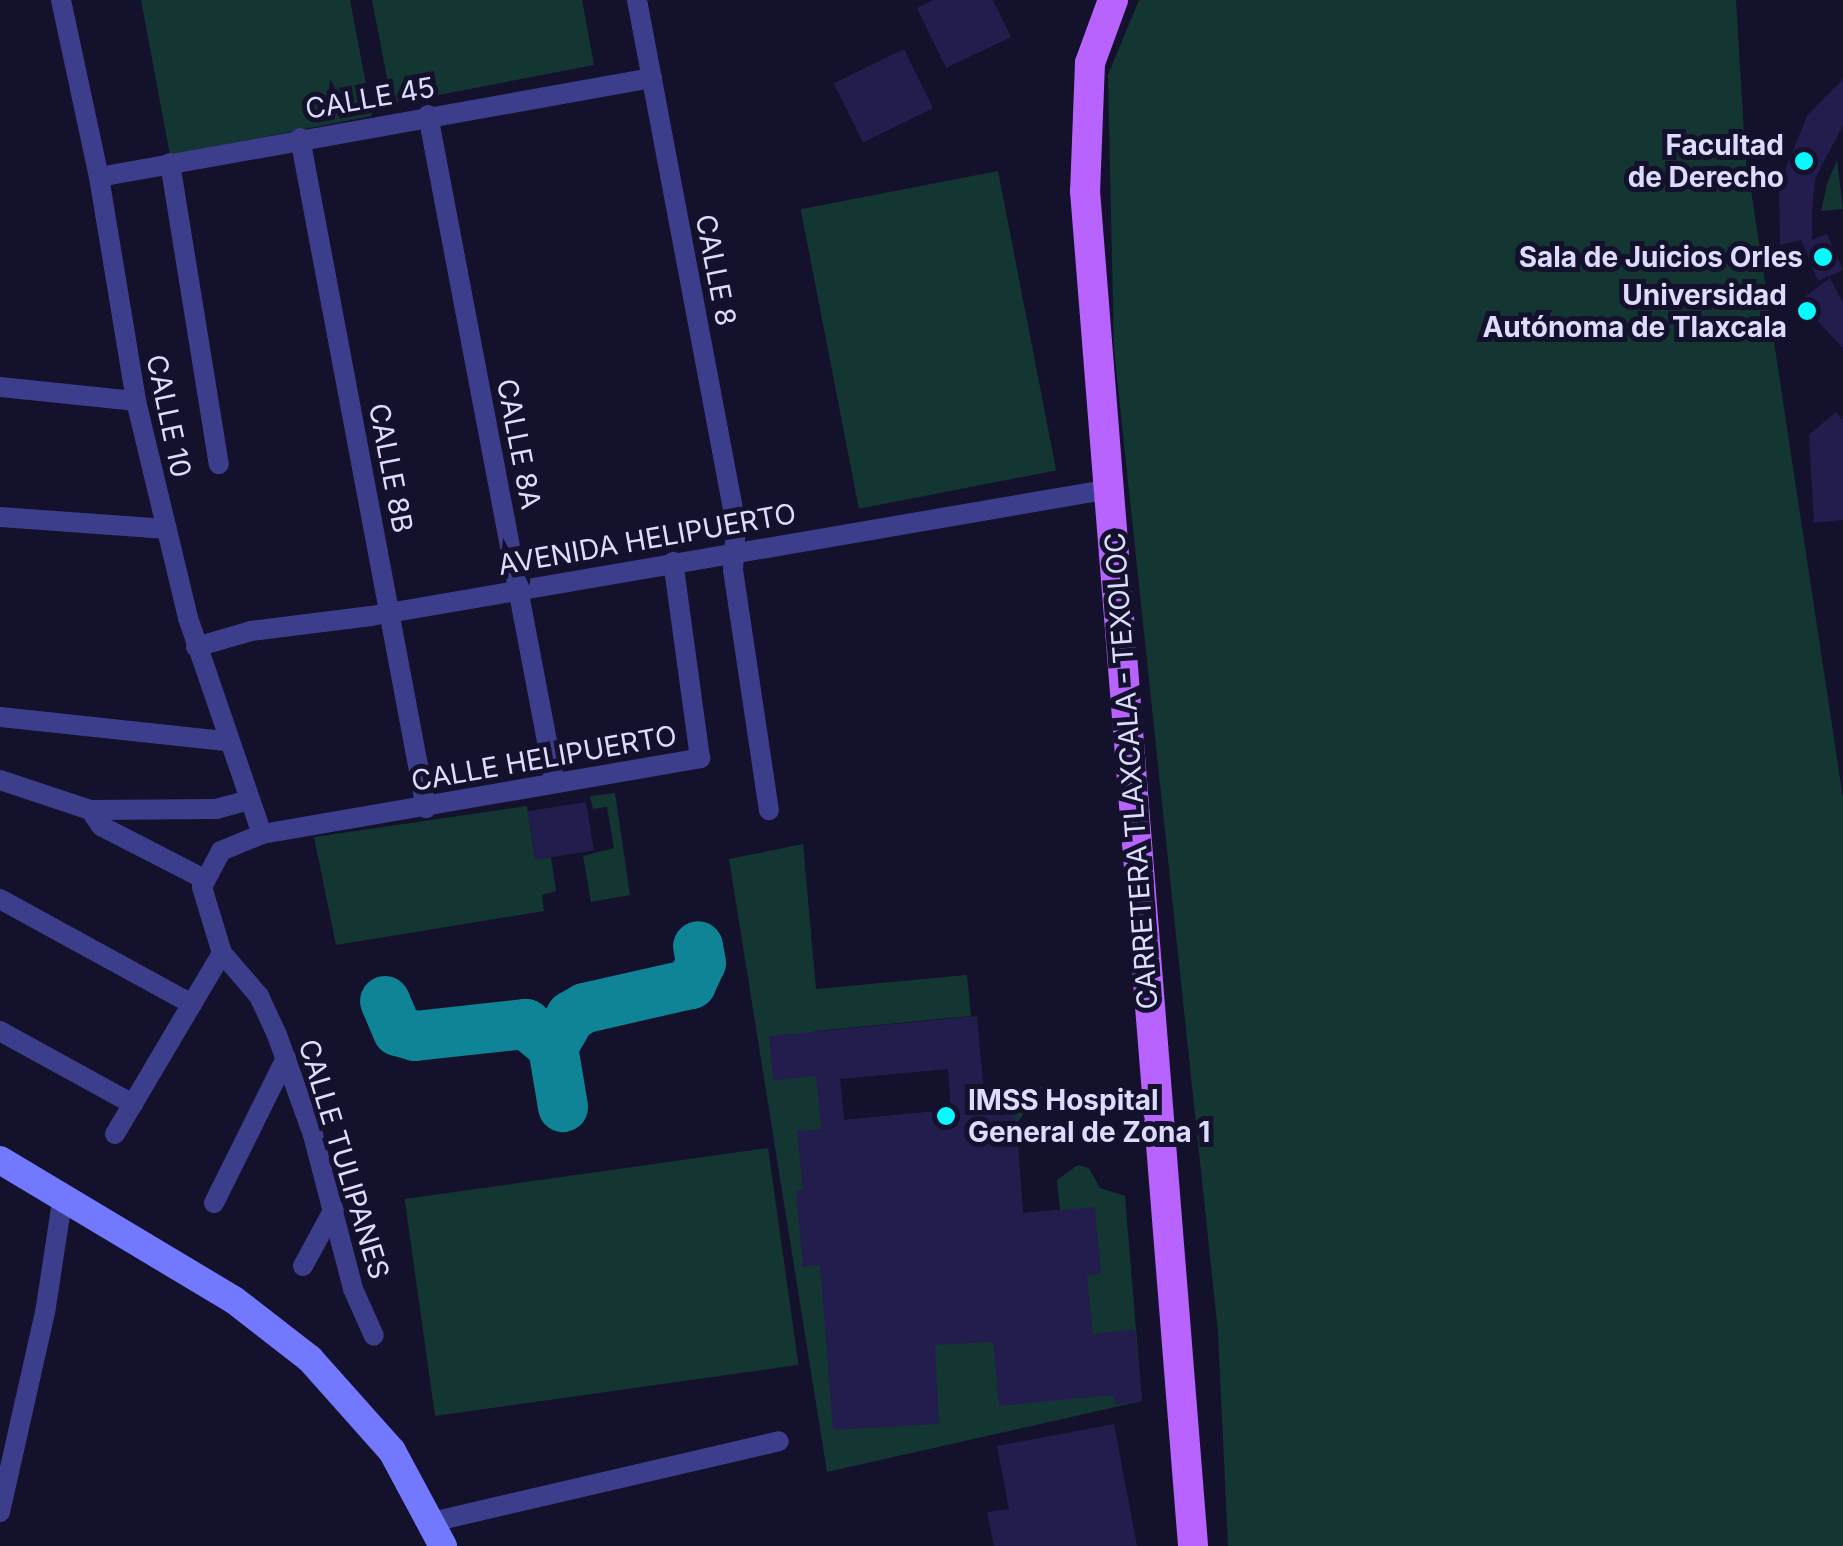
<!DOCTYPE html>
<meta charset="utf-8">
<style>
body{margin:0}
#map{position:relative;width:1843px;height:1546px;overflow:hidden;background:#14112c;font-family:Inter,sans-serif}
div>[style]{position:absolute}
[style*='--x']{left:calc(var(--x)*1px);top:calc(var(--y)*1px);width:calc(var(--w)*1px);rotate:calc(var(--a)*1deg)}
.green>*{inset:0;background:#143632;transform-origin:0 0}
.taxiway>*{height:50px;margin:-25px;padding:0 25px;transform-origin:25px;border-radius:25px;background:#0e8496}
.building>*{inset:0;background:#231d4d;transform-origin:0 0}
.street>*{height:20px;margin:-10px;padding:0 10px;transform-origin:10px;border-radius:10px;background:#3c3e8b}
.secondary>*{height:28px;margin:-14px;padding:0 14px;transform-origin:14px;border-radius:14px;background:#7379ff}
.primary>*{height:30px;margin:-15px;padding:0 15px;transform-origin:15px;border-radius:15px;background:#b963ff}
.dots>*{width:28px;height:28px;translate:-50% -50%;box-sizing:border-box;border:5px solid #14112c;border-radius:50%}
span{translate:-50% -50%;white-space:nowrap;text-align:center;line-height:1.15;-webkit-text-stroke:10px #14112c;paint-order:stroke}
.street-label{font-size:28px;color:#dddcff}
.poi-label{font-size:28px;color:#dddcff;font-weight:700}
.right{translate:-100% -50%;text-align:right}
.left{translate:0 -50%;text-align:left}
</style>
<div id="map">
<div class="green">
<i style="clip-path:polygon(141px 0,350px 0,372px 116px,170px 155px)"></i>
<i style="clip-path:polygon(372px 0,582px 0,594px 65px,392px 104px)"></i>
<i style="clip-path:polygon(1139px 0,1736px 0,1745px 150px,1843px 798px,1843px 1546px,1228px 1546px,1218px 1332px,1114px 349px,1108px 75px)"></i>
<i style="clip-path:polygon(1837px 160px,1843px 209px,1821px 211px,1827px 184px)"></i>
<i style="left:998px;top:171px;width:305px;height:201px;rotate:79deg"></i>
<i style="clip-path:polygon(615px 793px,630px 895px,591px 902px,583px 856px,614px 848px,607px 807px,593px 809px,590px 796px)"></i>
<i style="clip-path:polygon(527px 806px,535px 859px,551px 857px,556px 891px,542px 895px,544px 911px,336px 945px,314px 837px)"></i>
<i style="clip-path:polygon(803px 844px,816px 989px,967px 975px,971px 1016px,815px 1031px,816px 1076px,844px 1120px,950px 1110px,950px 1097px,1042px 1087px,1016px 1125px,1023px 1213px,1060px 1210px,1057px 1180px,1078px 1165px,1089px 1168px,1100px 1188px,1125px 1196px,1142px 1401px,827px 1472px,729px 859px)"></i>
<i style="left:768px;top:1148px;width:219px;height:367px;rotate:82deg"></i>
</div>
<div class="taxiway">
<i style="--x:385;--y:1001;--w:33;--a:67"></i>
<i style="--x:398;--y:1031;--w:18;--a:16"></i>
<i style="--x:415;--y:1036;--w:112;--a:-6.2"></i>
<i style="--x:526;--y:1024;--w:35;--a:40"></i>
<i style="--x:553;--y:1047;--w:61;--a:80.5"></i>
<i style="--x:553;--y:1047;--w:36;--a:-60"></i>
<i style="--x:571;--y:1016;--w:16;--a:-30"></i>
<i style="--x:585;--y:1008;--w:109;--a:-12.8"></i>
<i style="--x:691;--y:984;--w:23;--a:-65"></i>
<i style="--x:701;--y:963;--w:17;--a:-100"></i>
</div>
<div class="building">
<i style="clip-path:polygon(933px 0,993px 0,1011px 37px,946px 68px,917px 8px)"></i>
<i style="left:904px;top:49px;width:66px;height:78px;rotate:64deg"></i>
<i style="clip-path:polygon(1843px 79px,1843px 125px,1815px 179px,1812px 213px,1812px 240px,1827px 234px,1843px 270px,1818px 281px,1801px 240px,1780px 245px,1779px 185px,1807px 116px)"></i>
<i style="clip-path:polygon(1830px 278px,1843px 303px,1843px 348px,1799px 301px)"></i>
<i style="clip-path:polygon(1836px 412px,1843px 420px,1843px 520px,1814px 523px,1809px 435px)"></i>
<i style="left:586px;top:802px;width:49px;height:59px;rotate:81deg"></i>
<i style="clip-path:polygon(evenodd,977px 1016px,984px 1094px,1013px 1091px,1023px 1213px,1095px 1207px,1101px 1274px,1087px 1275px,1093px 1334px,1135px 1329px,1142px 1401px,1115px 1404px,1114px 1395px,999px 1406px,993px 1342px,935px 1345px,939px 1424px,833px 1430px,820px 1265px,803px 1267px,796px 1190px,803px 1190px,797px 1131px,821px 1129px,816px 1076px,773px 1081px,769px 1036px,977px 1016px,948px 1069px,951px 1110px,844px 1120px,840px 1079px,948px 1069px)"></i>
<i style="clip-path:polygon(1114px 1424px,1137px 1546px,994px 1546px,987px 1512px,1009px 1509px,997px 1446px)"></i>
</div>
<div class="street">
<i style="--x:61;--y:0;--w:181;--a:77.9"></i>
<i style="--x:99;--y:177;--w:227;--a:80.6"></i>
<i style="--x:136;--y:401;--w:223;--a:76.5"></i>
<i style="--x:188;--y:618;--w:228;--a:71.1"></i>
<i style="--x:637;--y:0;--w:534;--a:79.32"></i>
<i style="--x:736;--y:525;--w:45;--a:93.8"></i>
<i style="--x:733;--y:570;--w:243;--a:81.5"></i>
<i style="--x:428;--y:115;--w:680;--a:79.24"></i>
<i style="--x:300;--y:138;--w:682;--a:79.35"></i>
<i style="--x:170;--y:163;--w:305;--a:80.8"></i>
<i style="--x:99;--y:177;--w:562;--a:-10.15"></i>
<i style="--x:0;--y:387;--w:137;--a:5.9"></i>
<i style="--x:0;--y:517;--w:167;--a:4.1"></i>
<i style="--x:196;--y:647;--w:57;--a:-16.2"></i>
<i style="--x:251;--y:631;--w:121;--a:-7.1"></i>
<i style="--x:371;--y:616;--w:750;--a:-9.75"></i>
<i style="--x:0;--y:717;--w:227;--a:6.1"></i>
<i style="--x:0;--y:780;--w:95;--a:18.4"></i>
<i style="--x:90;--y:810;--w:126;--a:-0.5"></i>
<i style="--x:216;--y:809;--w:34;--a:-15"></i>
<i style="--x:90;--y:810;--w:19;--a:55"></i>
<i style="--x:101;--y:826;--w:114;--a:27.2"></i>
<i style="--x:0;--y:899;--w:219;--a:28.7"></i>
<i style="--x:222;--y:953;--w:57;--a:49.3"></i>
<i style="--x:259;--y:996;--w:43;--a:65.2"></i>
<i style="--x:277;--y:1035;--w:106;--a:70.2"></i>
<i style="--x:313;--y:1135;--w:159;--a:75.4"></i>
<i style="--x:353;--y:1289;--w:51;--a:65.9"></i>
<i style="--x:0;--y:1031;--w:152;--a:28.8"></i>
<i style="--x:115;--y:1134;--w:210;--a:-59.4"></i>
<i style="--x:222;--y:953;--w:69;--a:-106.9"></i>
<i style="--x:202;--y:887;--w:41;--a:-62.2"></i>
<i style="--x:221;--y:851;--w:44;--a:-22.5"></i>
<i style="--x:262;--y:834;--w:445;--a:-9.8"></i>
<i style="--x:700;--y:758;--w:198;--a:-97.8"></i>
<i style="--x:214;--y:1203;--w:162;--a:-63.6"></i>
<i style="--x:303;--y:1266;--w:65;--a:-61.5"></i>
<i style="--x:0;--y:1512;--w:204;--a:-77.3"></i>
<i style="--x:45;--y:1313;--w:118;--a:-81.3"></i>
<i style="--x:432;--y:1522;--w:356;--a:-13.1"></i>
</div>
<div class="secondary">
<i style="--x:0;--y:1160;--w:273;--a:30.9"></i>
<i style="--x:234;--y:1300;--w:96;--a:37.8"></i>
<i style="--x:310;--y:1359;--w:123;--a:48.3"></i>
<i style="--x:392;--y:1451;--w:108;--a:61.8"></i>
</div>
<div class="primary">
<i style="--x:1113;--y:0;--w:67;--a:110.1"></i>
<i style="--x:1090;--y:63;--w:128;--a:92.2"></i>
<i style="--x:1085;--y:191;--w:1359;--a:85.44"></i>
</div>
<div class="dots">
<i style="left:1804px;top:161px;background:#08f8ff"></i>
<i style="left:1823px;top:257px;background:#08f8ff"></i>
<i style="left:1807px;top:311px;background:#08f8ff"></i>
<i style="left:946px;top:1116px;background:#08f8ff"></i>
</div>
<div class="street-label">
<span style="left:370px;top:98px;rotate:-10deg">CALLE 45</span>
<span style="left:716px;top:270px;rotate:79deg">CALLE 8</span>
<span style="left:169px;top:416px;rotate:78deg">CALLE 10</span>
<span style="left:519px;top:444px;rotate:79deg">CALLE 8A</span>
<span style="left:391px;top:468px;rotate:79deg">CALLE 8B</span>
<span style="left:647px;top:539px;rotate:-10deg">AVENIDA HELIPUERTO</span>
<span style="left:544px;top:758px;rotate:-10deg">CALLE HELIPUERTO</span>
<span style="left:1131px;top:771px;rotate:-94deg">CARRETERA TLAXCALA - TEXOLOC</span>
<span style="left:344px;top:1159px;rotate:73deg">CALLE TULIPANES</span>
</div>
<div class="poi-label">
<span class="right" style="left:1784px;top:161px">Facultad<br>de Derecho</span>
<span class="right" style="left:1803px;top:257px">Sala de Juicios Orles</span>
<span class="right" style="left:1787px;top:311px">Universidad<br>Autónoma de Tlaxcala</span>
<span class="left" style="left:968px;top:1116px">IMSS Hospital<br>General de Zona 1</span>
</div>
</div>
